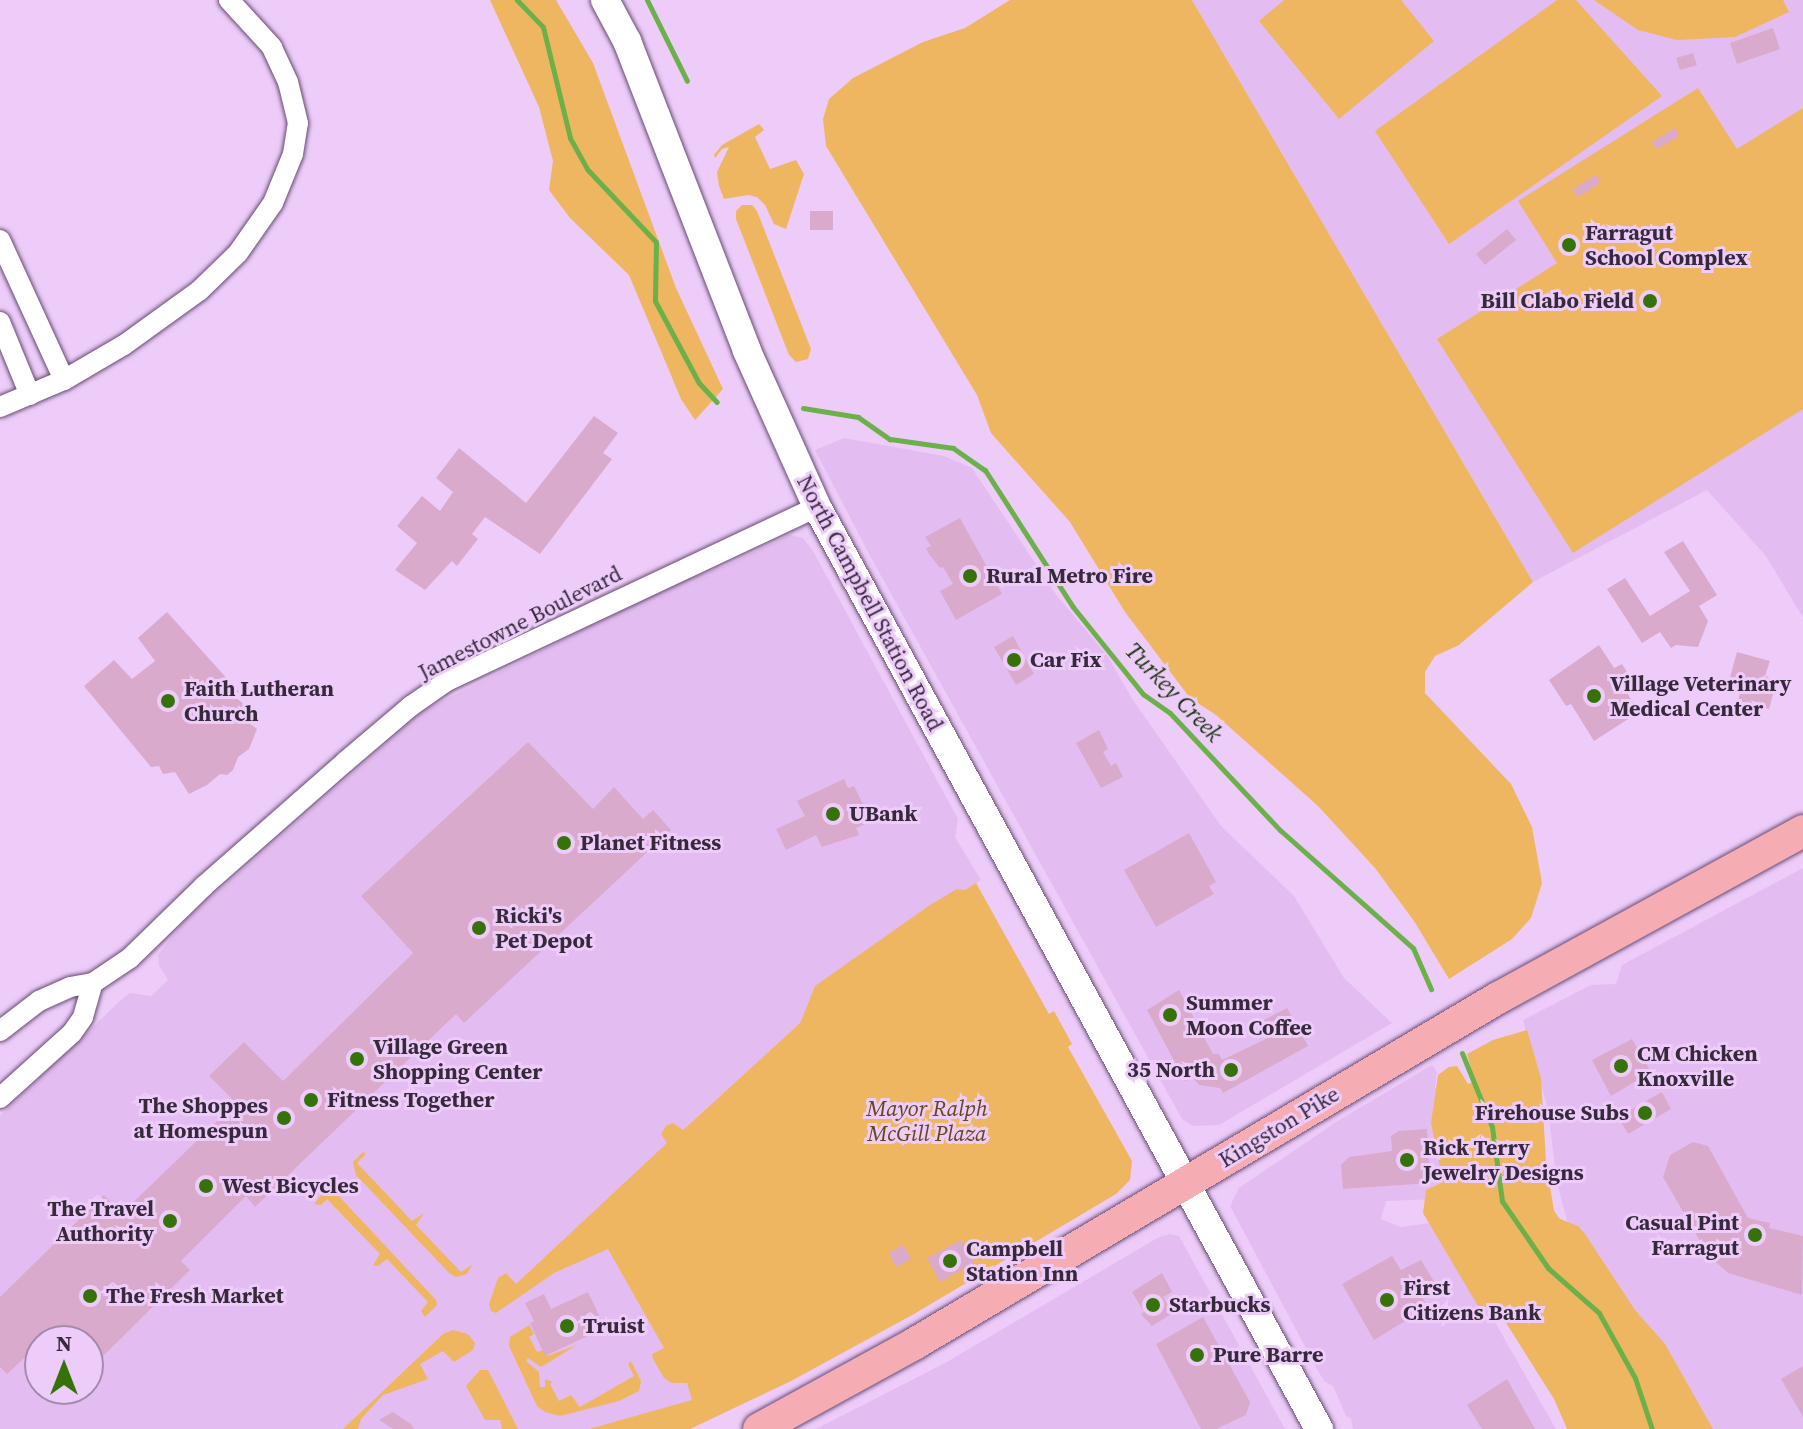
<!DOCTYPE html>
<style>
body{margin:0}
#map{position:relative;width:1803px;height:1429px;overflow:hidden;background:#edccfa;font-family:"Source Serif 4",serif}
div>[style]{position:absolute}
.built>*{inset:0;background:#e3bdf1}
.green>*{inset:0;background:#eeb660}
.stream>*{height:5px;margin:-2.5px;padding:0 2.5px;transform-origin:2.5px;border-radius:2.5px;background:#6bb049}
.building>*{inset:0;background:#daaacc}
.roads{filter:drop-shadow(0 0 2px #674b72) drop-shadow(0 0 2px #674b72)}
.street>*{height:20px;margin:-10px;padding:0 10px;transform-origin:10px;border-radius:10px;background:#fff}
.secondary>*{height:28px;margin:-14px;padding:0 14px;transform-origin:14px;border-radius:14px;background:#fff}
.primary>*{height:32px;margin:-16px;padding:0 16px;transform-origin:16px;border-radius:16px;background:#f5acb2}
.dots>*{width:22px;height:22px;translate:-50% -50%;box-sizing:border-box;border:4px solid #edccfa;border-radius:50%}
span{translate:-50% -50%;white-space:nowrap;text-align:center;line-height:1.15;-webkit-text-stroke:6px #edccfa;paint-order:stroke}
.poi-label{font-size:22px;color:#36293b;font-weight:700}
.left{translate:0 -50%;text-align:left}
.right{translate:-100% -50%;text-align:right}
.street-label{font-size:22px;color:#36293b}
.park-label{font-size:22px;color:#634717;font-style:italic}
.water-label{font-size:24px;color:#183309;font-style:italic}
.north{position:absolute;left:24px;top:1325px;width:80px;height:80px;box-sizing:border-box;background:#edccfa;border:2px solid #a48bae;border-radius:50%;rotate:0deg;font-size:22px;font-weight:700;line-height:32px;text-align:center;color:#36293b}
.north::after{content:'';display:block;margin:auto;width:28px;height:36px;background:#357309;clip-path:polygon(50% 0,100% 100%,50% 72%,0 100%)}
</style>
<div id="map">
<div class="built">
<i style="clip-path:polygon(1192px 0,1803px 0,1803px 618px,1766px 556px,1707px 490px,1533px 582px)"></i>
<i style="clip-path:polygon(844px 438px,944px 456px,972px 468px,1057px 596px,1107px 655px,1131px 697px,1221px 826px,1294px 896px,1344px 978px,1392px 1023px,1219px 1125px,1193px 1126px,1182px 1119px,869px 554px,815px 450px)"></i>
<i style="clip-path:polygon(evenodd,789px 535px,803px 538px,813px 551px,958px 819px,955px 837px,981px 880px,914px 923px,809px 1000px,800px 1023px,683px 1130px,791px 1381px,690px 1429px,0 1429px,0 1116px,122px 999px,130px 993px,151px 996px,168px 980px,159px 965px,158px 955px,185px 920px,423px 711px,671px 585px,725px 566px,789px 535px,40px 1341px,88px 1341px,88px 1389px,40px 1389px,40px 1341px)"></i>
<i style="clip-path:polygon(1803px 868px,1803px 1429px,1708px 1429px,1568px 1224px,1557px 1183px,1548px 1109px,1523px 1020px,1591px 985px,1616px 984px,1622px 965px)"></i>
<i style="clip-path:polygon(1432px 1065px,1437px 1072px,1435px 1087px,1448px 1112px,1448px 1166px,1438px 1199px,1386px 1201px,1381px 1219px,1401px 1227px,1444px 1221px,1467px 1273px,1556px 1429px,1353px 1429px,1351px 1418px,1346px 1416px,1333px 1386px,1324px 1381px,1317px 1369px,1230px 1206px,1239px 1188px,1336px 1122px)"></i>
<i style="clip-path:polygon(1170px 1234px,1179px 1236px,1285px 1429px,816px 1429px,945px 1363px,1159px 1237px)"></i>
</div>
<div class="green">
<i style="clip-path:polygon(490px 0,556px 0,593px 63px,676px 288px,723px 389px,695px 420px,681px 399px,629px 275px,570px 218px,549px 190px,553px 161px,539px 107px)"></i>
<i style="clip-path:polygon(1010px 0,1192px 0,1533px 582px,1459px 645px,1435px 656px,1425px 672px,1425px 693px,1511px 784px,1532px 827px,1542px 883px,1531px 918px,1512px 939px,1449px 979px,1414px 921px,1375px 868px,1318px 806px,1216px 715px,1190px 698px,1125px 612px,1070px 522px,991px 433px,977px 395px,826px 146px,823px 119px,829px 99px,853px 78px,923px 42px,965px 28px)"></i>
<i style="clip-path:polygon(1284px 0,1401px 0,1434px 41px,1339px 119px,1259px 21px)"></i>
<i style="clip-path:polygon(1557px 0,1576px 0,1662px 96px,1449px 244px,1375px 131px)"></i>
<i style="clip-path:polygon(1594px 0,1783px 0,1789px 12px,1735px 37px,1677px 40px,1638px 30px)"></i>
<i style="clip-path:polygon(1698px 88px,1737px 149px,1803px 108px,1803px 409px,1573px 553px,1437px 339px,1557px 263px,1518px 201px)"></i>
<i style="clip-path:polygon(759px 124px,764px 130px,755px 137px,770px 169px,796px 160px,804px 174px,786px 229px,774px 224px,765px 205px,757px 197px,748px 195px,724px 199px,719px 186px,717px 172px,729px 147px,722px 149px,715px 158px,714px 155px,722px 145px)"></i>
<i style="clip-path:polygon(742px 205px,752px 205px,757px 211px,811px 349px,808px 359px,796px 362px,789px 355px,736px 219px,736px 211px)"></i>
<i style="clip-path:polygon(976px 883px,1049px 1014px,1054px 1011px,1072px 1044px,1068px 1047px,1132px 1161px,1130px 1180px,1116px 1194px,914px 1314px,791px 1381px,690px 1429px,589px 1429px,692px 1400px,687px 1383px,672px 1383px,664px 1378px,653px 1359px,652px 1354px,664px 1348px,608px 1249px,554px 1273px,496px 1313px,491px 1311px,489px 1304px,498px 1278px,506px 1273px,516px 1284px,667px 1143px,661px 1134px,666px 1126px,673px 1123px,683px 1130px,800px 1023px,815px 986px,930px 905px,957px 889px,965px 890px)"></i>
<i style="clip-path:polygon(1527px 1030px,1541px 1078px,1546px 1161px,1554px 1211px,1560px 1219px,1578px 1226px,1585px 1234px,1635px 1310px,1665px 1344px,1713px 1429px,1567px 1429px,1554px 1399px,1501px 1315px,1478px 1306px,1423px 1213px,1426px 1190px,1443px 1182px,1431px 1123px,1438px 1075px,1449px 1067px,1457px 1066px,1468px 1084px,1475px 1082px,1467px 1054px,1493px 1040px)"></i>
<i style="clip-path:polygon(364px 1151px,365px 1155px,357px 1163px,412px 1221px,424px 1213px,416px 1225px,461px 1272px,472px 1265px,467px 1274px,456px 1277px,449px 1273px,356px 1175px,353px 1162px)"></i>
<i style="clip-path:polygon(326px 1189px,334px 1191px,436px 1300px,437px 1305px,425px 1317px,421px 1311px,428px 1302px,387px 1259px,378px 1266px,373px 1265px,380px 1254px,327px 1199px,321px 1205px,314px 1204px)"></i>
<i style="clip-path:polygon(529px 1325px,534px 1334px,529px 1337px,537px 1352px,543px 1350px,547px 1356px,577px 1345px,541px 1367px,528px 1358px,526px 1361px,539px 1372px,540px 1387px,545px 1387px,545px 1379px,553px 1382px,550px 1384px,559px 1401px,571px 1395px,580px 1407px,634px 1376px,628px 1364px,631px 1361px,641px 1381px,639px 1391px,619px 1401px,560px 1416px,545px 1412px,537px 1406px,509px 1346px,510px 1337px)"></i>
<i style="clip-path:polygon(453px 1330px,468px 1334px,475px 1343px,473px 1350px,454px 1362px,443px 1351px,420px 1364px,428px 1379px,383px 1395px,361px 1419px,358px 1429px,343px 1429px,443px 1334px)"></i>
<i style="clip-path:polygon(480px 1370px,488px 1370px,518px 1429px,502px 1429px,500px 1420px,485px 1420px,466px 1386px)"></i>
</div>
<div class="stream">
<i style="left:517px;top:0;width:37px;rotate:46deg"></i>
<i style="left:543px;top:27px;width:114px;rotate:76.3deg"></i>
<i style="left:570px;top:138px;width:35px;rotate:61deg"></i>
<i style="left:587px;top:169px;width:100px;rotate:46.6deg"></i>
<i style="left:656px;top:242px;width:59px;rotate:91deg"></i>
<i style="left:655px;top:301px;width:93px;rotate:61.8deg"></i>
<i style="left:699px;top:383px;width:26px;rotate:47deg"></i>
<i style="left:647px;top:0;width:90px;rotate:63.7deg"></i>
<i style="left:803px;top:408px;width:56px;rotate:9.3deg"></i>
<i style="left:858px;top:417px;width:39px;rotate:35deg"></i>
<i style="left:890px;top:439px;width:64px;rotate:8.1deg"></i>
<i style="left:953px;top:448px;width:39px;rotate:35deg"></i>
<i style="left:985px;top:470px;width:163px;rotate:57.3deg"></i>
<i style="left:1073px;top:607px;width:112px;rotate:51.2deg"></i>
<i style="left:1143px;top:694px;width:33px;rotate:35deg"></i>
<i style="left:1170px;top:713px;width:161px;rotate:46.8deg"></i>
<i style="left:1280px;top:830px;width:178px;rotate:41.6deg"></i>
<i style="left:1413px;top:948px;width:45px;rotate:66.3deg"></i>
<i style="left:1462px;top:1053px;width:80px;rotate:67.9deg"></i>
<i style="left:1492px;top:1127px;width:75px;rotate:82.3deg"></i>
<i style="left:1502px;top:1201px;width:81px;rotate:55.5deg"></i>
<i style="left:1548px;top:1268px;width:68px;rotate:41.4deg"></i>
<i style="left:1599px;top:1313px;width:74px;rotate:61deg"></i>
<i style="left:1635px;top:1378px;width:54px;rotate:71.6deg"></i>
</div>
<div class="building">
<i style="clip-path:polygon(1773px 28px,1780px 49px,1737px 64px,1730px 43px)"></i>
<i style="clip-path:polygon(1693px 53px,1697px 65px,1680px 70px,1676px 58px)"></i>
<i style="clip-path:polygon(1675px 128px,1679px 136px,1657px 149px,1652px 142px)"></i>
<i style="clip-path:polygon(1596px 175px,1600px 183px,1578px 197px,1573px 189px)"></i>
<i style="clip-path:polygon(810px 211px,833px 211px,833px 230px,810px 230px)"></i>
<i style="clip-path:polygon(1507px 229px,1516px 240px,1485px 265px,1476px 254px)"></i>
<i style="clip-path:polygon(594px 416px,618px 433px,603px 453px,612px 459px,540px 554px,485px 517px,472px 534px,478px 539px,457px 566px,452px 561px,425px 590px,395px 570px,417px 543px,397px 526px,422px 496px,440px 511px,453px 492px,436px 478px,459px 448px,526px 503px)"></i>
<i style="clip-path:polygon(960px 518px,1002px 594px,956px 620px,940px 591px,953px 584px,943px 567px,940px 568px,929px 554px,926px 548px,931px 546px,925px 537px)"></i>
<i style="clip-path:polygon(1683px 541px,1717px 595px,1699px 606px,1708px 621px,1698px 647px,1676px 645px,1671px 648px,1660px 632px,1642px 643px,1607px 589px,1625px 578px,1650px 616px,1690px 591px,1664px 552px)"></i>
<i style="clip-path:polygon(167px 612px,240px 693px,236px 698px,244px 704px,241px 717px,257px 729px,249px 749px,238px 757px,233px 770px,227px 775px,220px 774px,207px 785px,189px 794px,175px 772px,163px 774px,159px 766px,151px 767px,84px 686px,114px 660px,132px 679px,155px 661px,138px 638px)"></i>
<i style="clip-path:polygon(1013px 636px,1034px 674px,1016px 685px,994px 647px)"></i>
<i style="clip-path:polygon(1599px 645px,1614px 668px,1622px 664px,1633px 682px,1624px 688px,1639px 712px,1594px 741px,1571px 704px,1566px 706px,1549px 680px)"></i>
<i style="clip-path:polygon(1737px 652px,1770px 661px,1765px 676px,1777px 679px,1769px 709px,1738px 701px,1740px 692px,1727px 688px)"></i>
<i style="clip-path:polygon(1099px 730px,1108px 749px,1103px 752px,1111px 766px,1116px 763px,1123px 777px,1101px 788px,1076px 743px)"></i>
<i style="clip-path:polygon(528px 742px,593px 809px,614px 787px,643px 819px,653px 810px,671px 830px,464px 1023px,456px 1014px,255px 1207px,246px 1196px,181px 1261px,190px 1270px,88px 1371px,88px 1341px,40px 1341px,40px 1353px,35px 1348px,7px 1374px,0 1367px,0 1297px,104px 1195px,122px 1213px,236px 1103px,209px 1076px,244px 1042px,283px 1081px,413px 953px,361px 896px)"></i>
<i style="clip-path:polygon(844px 779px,848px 788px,854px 786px,866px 810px,862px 812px,868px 823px,856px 828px,859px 835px,822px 847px,816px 835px,786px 850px,776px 829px,805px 816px,797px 801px)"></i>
<i style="clip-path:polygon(1189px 833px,1216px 882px,1209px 886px,1214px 894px,1156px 927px,1124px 870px)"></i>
<i style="clip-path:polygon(1179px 990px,1213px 1054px,1219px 1054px,1222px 1060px,1270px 1037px,1262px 1021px,1287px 1008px,1308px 1046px,1223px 1093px,1220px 1088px,1199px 1085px,1193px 1078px,1185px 1081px,1147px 1010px)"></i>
<i style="clip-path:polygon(1632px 1039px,1651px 1072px,1611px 1096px,1592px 1060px)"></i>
<i style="clip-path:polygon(1662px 1092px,1671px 1109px,1628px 1134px,1618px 1117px)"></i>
<i style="clip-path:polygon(1427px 1129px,1430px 1183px,1343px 1189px,1341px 1165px,1349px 1157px,1392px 1151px,1391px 1136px,1399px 1131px)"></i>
<i style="clip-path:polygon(1693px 1142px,1708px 1146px,1748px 1218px,1770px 1223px,1769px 1228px,1803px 1236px,1802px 1295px,1728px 1273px,1708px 1255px,1663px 1177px,1670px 1155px)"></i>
<i style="clip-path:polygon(961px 1240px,974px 1263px,940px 1282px,927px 1258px)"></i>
<i style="clip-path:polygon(903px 1245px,911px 1259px,896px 1267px,889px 1253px)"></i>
<i style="clip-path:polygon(1392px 1256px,1401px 1270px,1421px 1260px,1435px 1283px,1419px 1292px,1428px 1307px,1374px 1340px,1342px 1284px)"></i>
<i style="clip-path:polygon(1162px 1273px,1172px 1292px,1163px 1297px,1173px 1313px,1152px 1326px,1141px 1314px,1144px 1312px,1132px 1292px)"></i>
<i style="clip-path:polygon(588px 1292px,605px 1328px,545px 1356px,530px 1323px,534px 1321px,525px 1303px,544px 1294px,551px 1309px)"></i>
<i style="clip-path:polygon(1203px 1317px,1250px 1402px,1246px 1415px,1216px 1429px,1201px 1429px,1156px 1344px)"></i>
<i style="clip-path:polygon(1803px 1366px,1803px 1417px,1781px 1379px)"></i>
<i style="clip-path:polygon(1507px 1379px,1535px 1429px,1482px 1429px,1467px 1405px)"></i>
<i style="clip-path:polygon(393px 1412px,411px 1424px,414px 1429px,393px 1429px,379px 1420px)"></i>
</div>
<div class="roads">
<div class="street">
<i style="left:0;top:240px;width:154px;rotate:65.4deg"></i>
<i style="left:0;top:322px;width:79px;rotate:67.7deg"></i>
<i style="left:0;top:407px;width:69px;rotate:-22.9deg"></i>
<i style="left:64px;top:380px;width:69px;rotate:-30.3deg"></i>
<i style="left:124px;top:345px;width:92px;rotate:-35.8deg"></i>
<i style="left:199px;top:291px;width:54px;rotate:-44.3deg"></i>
<i style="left:238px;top:253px;width:61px;rotate:-55deg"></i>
<i style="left:273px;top:203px;width:53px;rotate:-67.8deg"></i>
<i style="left:293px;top:154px;width:31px;rotate:-81deg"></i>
<i style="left:298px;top:123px;width:42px;rotate:-103.7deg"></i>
<i style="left:288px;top:82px;width:38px;rotate:-115deg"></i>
<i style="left:272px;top:47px;width:64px;rotate:-132.5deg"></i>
<i style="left:0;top:1031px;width:49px;rotate:-37.6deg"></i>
<i style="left:39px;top:1001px;width:34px;rotate:-24deg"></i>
<i style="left:70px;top:987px;width:23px;rotate:-10deg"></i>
<i style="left:93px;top:983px;width:45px;rotate:-34deg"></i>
<i style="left:130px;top:958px;width:103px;rotate:-44.2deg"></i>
<i style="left:204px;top:886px;width:188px;rotate:-41.3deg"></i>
<i style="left:345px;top:762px;width:87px;rotate:-40.3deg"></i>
<i style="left:411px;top:706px;width:44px;rotate:-34.8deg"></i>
<i style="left:447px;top:681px;width:409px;rotate:-25.2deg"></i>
<i style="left:0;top:1098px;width:97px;rotate:-42.1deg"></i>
<i style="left:72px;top:1033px;width:19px;rotate:-55deg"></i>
<i style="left:83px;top:1017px;width:35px;rotate:-74deg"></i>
</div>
<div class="secondary">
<i style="left:605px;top:0;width:47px;rotate:61.8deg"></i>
<i style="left:627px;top:41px;width:332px;rotate:68.8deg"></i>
<i style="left:747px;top:351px;width:171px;rotate:65.8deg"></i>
<i style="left:817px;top:507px;width:1050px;rotate:61.43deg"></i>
</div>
<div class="primary">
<i style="left:759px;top:1429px;width:177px;rotate:-28.7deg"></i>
<i style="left:914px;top:1344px;width:679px;rotate:-30.65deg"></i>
<i style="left:1498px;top:998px;width:348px;rotate:-28.7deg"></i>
</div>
</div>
<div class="dots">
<i style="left:1569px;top:245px;background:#357309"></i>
<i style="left:1650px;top:301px;background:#357309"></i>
<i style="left:970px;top:576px;background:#357309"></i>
<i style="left:1014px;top:660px;background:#357309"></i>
<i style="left:1594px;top:696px;background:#357309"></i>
<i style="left:168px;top:701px;background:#357309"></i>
<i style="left:833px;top:814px;background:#357309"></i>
<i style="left:564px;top:843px;background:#357309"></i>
<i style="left:479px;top:928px;background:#357309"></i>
<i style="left:1170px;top:1015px;background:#357309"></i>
<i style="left:357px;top:1059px;background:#357309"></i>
<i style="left:1621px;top:1066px;background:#357309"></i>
<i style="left:1231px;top:1070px;background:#357309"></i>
<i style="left:311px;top:1100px;background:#357309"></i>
<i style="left:1645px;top:1113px;background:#357309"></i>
<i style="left:284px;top:1118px;background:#357309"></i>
<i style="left:1407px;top:1160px;background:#357309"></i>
<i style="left:206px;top:1186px;background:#357309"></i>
<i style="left:170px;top:1221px;background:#357309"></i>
<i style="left:1755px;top:1235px;background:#357309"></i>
<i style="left:950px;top:1261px;background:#357309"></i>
<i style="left:90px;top:1296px;background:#357309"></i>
<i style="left:1387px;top:1300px;background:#357309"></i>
<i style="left:1153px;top:1305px;background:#357309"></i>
<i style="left:567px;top:1326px;background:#357309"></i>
<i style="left:1197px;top:1355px;background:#357309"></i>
</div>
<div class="poi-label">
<span class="left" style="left:1585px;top:245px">Farragut<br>School Complex</span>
<span class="right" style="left:1634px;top:301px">Bill Clabo Field</span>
<span class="left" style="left:986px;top:576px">Rural Metro Fire</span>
<span class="left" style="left:1030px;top:660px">Car Fix</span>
<span class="left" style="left:1610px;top:696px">Village Veterinary<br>Medical Center</span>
<span class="left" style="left:184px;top:701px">Faith Lutheran<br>Church</span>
<span class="left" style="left:849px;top:814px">UBank</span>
<span class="left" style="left:580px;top:843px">Planet Fitness</span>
<span class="left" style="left:495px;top:928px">Ricki's<br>Pet Depot</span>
<span class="left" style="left:1186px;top:1015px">Summer<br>Moon Coffee</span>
<span class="left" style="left:373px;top:1059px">Village Green<br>Shopping Center</span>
<span class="left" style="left:1637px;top:1066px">CM Chicken<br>Knoxville</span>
<span class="right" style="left:1215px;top:1070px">35 North</span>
<span class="left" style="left:327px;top:1100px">Fitness Together</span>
<span class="right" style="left:268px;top:1118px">The Shoppes<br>at Homespun</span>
<span class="right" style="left:1629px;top:1113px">Firehouse Subs</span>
<span class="left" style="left:1423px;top:1160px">Rick Terry<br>Jewelry Designs</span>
<span class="left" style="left:222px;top:1186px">West Bicycles</span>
<span class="right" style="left:154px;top:1221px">The Travel<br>Authority</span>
<span class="right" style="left:1739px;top:1235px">Casual Pint<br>Farragut</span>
<span class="left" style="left:966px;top:1261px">Campbell<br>Station Inn</span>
<span class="left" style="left:1403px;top:1300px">First<br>Citizens Bank</span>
<span class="left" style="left:106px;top:1296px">The Fresh Market</span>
<span class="left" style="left:1169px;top:1305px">Starbucks</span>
<span class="left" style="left:583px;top:1326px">Truist</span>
<span class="left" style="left:1213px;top:1355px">Pure Barre</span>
</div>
<div class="street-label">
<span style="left:870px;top:603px;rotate:62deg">North Campbell Station Road</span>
<span style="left:520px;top:623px;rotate:-27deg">Jamestowne Boulevard</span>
<span style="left:1279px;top:1127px;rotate:-31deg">Kingston Pike</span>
</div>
<div class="park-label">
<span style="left:927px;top:1121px">Mayor Ralph<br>McGill Plaza</span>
</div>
<div class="water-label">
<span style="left:1174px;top:692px;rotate:46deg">Turkey Creek</span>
</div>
<div class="north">N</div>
</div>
